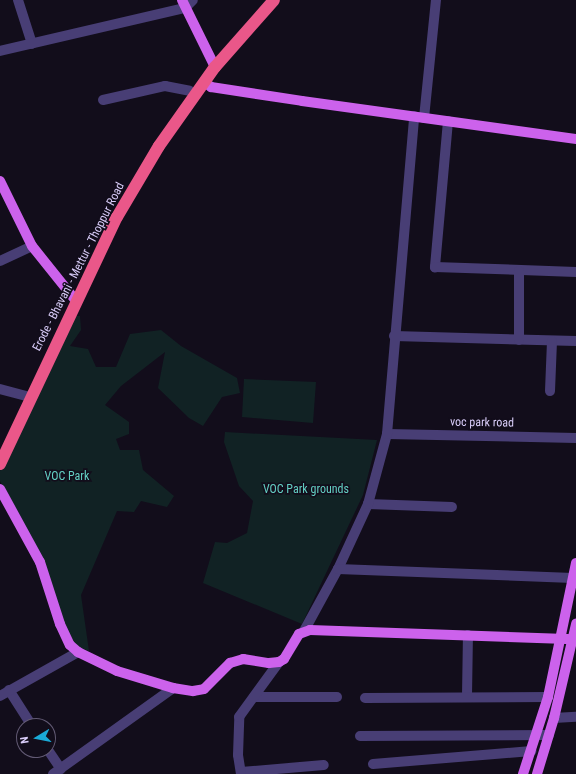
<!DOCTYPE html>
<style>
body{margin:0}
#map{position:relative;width:576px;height:774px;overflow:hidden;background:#120d1b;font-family:"Roboto Condensed",sans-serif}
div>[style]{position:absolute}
.green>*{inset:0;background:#112224}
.minor>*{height:10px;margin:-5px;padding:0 5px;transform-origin:5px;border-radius:5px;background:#483e75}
.major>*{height:10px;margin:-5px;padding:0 5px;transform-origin:5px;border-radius:5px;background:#cc62ec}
.highway>*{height:12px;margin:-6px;padding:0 6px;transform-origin:6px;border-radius:6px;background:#ea5789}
span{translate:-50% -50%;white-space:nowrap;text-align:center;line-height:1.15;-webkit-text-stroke:3.5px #120d1b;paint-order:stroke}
.street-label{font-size:12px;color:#d9cdf9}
.park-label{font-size:12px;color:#63cfc3}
.north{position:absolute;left:16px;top:718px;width:40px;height:40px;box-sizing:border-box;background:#120d1b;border:1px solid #625a74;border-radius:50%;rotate:260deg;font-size:11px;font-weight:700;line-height:16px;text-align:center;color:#d9cdf9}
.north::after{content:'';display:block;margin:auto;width:14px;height:18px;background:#1aaad8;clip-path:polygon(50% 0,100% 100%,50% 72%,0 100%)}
</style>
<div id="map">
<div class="green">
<i style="clip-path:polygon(73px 316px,80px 316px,81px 330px,70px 346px,88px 349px,96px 367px,116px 367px,130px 334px,161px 330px,181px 346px,237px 378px,240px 393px,222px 397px,203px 426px,189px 418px,158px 388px,165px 352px,121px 386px,105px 405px,129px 422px,129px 434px,116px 439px,120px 450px,139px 450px,143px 470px,174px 496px,167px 507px,141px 501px,134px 512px,117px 511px,81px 595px,89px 651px,75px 646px,63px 620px,44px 560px,0 481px,0 471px)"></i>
<i style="clip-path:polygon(244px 379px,316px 382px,313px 423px,242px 417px)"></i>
<i style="clip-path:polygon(225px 432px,377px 440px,363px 495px,302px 624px,203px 583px,215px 542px,227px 543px,247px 533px,253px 501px,239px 486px,224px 442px)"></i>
</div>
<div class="minor">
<i style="left:18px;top:0;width:46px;rotate:72.3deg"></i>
<i style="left:0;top:51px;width:190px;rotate:-13.1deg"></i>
<i style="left:185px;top:8px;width:11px;rotate:-45deg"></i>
<i style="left:103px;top:100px;width:64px;rotate:-12.7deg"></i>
<i style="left:165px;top:86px;width:25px;rotate:11deg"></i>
<i style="left:424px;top:118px;width:119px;rotate:-84.2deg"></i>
<i style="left:448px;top:121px;width:147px;rotate:95.1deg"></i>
<i style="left:435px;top:267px;width:141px;rotate:2deg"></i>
<i style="left:0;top:261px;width:35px;rotate:-25deg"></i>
<i style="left:394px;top:336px;width:182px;rotate:1.6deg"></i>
<i style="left:519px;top:340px;width:69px;rotate:-90deg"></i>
<i style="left:0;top:389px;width:31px;rotate:15deg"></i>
<i style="left:550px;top:391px;width:50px;rotate:-87.7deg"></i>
<i style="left:387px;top:434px;width:189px;rotate:1.2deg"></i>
<i style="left:368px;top:504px;width:84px;rotate:2deg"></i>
<i style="left:338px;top:569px;width:72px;rotate:-65.2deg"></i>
<i style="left:368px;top:504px;width:73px;rotate:-74.8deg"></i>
<i style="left:387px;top:434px;width:319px;rotate:-85.1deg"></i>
<i style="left:304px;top:631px;width:71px;rotate:-61.3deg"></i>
<i style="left:338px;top:569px;width:235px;rotate:2.2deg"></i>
<i style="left:9px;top:690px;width:43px;rotate:57.4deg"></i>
<i style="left:0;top:696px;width:90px;rotate:-29.4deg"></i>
<i style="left:467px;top:696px;width:61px;rotate:-89.1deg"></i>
<i style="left:254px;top:697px;width:83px"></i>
<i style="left:365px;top:698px;width:183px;rotate:-0.3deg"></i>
<i style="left:554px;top:718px;width:22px;rotate:-3deg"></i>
<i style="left:360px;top:736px;width:189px;rotate:-0.3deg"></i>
<i style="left:48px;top:750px;width:23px;rotate:56deg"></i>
<i style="left:373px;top:764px;width:159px;rotate:-4.7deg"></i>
<i style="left:241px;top:772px;width:83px;rotate:-4.8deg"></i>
<i style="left:53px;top:774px;width:148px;rotate:-35.6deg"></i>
<i style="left:241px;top:774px;width:19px;rotate:-99deg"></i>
<i style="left:238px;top:755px;width:38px;rotate:-88deg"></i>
<i style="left:239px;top:717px;width:68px;rotate:-54deg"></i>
</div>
<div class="major">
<i style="left:182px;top:0;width:75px;rotate:63.8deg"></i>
<i style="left:205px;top:82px;width:8px;rotate:40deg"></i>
<i style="left:211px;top:87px;width:92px;rotate:8.7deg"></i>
<i style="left:302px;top:101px;width:277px;rotate:7.9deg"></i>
<i style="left:0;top:181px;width:72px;rotate:63.8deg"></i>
<i style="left:32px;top:246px;width:70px;rotate:51.3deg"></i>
<i style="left:0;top:489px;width:83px;rotate:61.3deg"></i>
<i style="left:40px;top:562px;width:65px;rotate:72.1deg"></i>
<i style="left:60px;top:624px;width:23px;rotate:65deg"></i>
<i style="left:70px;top:645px;width:11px;rotate:41deg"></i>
<i style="left:78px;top:652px;width:43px;rotate:26deg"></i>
<i style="left:117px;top:671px;width:59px;rotate:16.9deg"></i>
<i style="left:173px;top:688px;width:20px;rotate:9deg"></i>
<i style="left:193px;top:691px;width:11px;rotate:-10deg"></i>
<i style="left:204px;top:689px;width:37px;rotate:-45deg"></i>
<i style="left:230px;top:663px;width:14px;rotate:-17deg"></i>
<i style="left:243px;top:659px;width:26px;rotate:9deg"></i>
<i style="left:269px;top:663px;width:10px;rotate:-6deg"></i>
<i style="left:279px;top:662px;width:6px;rotate:-31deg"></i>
<i style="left:284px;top:659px;width:29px;rotate:-59deg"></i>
<i style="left:299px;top:634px;width:12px;rotate:-20deg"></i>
<i style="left:310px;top:630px;width:264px;rotate:2deg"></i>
<i style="left:523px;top:774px;width:81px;rotate:-72deg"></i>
<i style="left:548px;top:697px;width:137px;rotate:-78.2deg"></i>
<i style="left:537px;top:774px;width:59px;rotate:-73.1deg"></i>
<i style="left:554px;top:718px;width:97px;rotate:-76.8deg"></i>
</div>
<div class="highway">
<i style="left:0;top:464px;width:273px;rotate:-64.7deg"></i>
<i style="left:117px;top:217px;width:82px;rotate:-59.4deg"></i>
<i style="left:159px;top:146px;width:97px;rotate:-54.7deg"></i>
<i style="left:215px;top:67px;width:89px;rotate:-48.6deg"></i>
</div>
<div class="street-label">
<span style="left:79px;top:267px;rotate:-63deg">Erode - Bhavani - Mettur - Thoppur Road</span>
<span style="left:482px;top:423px;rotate:1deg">voc park road</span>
</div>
<div class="park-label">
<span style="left:67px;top:477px">VOC Park</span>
<span style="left:306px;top:490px">VOC Park grounds</span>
</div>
<div class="north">N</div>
</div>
